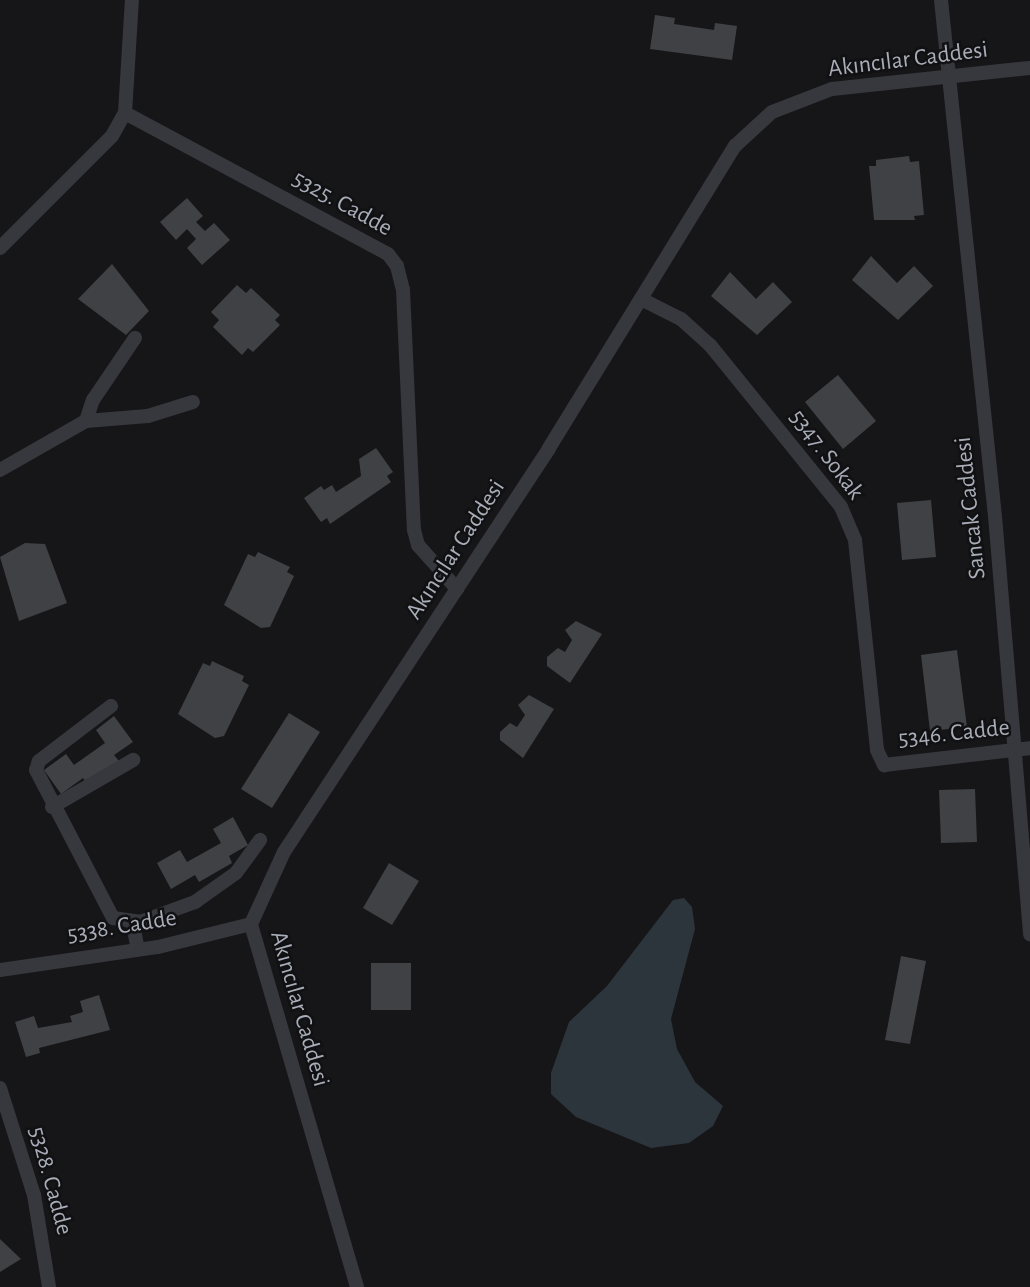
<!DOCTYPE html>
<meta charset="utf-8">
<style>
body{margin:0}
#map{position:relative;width:1030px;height:1287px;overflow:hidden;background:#161618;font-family:"Alegreya Sans",sans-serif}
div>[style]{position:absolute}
.water>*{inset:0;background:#2c353c}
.building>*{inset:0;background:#404145}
.minor>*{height:14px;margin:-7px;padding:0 7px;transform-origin:7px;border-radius:7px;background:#37383d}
span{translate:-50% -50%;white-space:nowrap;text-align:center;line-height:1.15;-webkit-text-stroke:5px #111113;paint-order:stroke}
.street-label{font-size:24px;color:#a8adb8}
</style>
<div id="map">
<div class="water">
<i style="clip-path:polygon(684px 898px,692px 907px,695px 929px,671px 1019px,677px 1049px,695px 1082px,723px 1106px,713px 1126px,689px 1143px,651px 1148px,576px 1117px,551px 1094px,551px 1073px,569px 1022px,607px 986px,673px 900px)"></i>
</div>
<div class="building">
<i style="clip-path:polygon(655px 15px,675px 18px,674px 24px,714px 30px,715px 23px,737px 26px,732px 60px,650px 49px)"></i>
<i style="clip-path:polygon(909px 156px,910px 162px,919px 161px,924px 215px,914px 216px,915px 220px,874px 220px,869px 166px,876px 166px,876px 160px)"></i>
<i style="clip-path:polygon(187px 198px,203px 216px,196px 222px,205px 231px,214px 223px,230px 240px,202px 265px,187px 248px,196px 239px,187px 229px,176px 240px,160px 222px)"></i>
<i style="clip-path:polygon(871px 256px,897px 283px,914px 266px,933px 286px,898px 320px,852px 280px)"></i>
<i style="clip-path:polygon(112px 264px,149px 311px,126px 335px,78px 299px)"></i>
<i style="clip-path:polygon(730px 272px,756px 299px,773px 282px,792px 302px,757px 335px,711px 296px)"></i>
<i style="clip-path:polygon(237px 285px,246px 293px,251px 288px,280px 315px,275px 320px,280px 325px,253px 352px,248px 348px,242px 355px,213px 327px,219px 320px,211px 312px)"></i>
<i style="clip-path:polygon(838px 375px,876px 421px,843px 449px,805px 402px)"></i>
<i style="clip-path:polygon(376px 448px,393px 472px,387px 476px,391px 482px,330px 524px,327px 518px,321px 522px,304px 498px,321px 486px,324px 490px,332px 485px,336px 492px,361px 476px,359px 459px)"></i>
<i style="clip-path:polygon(931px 500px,936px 557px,902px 560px,897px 503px)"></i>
<i style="clip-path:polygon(25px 543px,45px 544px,67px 603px,19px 621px,0 557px)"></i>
<i style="clip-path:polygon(258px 552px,290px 567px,287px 572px,294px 576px,270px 627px,261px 628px,224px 605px,248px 554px,255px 557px)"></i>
<i style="clip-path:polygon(576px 621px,602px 634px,570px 683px,547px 666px,547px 657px,558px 648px,565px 652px,572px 640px,565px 630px)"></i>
<i style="clip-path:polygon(957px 650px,967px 727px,930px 731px,921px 655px)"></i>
<i style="clip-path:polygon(212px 661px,244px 676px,242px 681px,249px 685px,224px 736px,215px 738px,178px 714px,203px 663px,210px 666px)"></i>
<i style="clip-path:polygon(529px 695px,554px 709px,523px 758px,500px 740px,500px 732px,510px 723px,517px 727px,525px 715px,518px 705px)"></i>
<i style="clip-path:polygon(289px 713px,320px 732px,272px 808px,241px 789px)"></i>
<i style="clip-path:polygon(114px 716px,133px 742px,114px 755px,119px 761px,87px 784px,83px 778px,61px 794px,44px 770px,66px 754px,74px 765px,105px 743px,96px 730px)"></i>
<i style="clip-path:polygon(975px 789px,977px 842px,941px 843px,939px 790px)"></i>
<i style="clip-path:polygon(233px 817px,248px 845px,229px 856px,232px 863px,199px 882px,195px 875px,171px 889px,157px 863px,180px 850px,187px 862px,221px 843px,213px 829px)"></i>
<i style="clip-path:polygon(389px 863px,419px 881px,392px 925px,363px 908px)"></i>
<i style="clip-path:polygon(901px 956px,926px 961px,910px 1044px,885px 1040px)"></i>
<i style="clip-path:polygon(371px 963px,411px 963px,411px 1010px,371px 1010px)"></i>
<i style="clip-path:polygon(99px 995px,110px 1030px,39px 1048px,40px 1053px,26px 1057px,15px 1022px,34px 1016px,38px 1028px,72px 1022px,70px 1016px,83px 1012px,80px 1001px)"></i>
<i style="clip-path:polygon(0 1239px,21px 1259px,0 1272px)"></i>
</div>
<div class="minor">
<i style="left:941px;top:0;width:519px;rotate:84.03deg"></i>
<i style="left:995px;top:516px;width:420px;rotate:85.2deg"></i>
<i style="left:125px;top:113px;width:298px;rotate:28.2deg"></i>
<i style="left:388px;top:254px;width:15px;rotate:53deg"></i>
<i style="left:397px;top:266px;width:25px;rotate:76deg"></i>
<i style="left:403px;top:290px;width:240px;rotate:87.4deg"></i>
<i style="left:414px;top:530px;width:16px;rotate:75deg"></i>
<i style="left:418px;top:545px;width:59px;rotate:48.4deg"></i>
<i style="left:0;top:248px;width:158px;rotate:-45deg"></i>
<i style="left:112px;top:136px;width:26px;rotate:-61deg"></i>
<i style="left:125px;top:113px;width:113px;rotate:-86.5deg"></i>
<i style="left:641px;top:299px;width:45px;rotate:26.6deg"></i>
<i style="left:681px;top:319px;width:39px;rotate:42deg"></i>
<i style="left:710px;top:345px;width:208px;rotate:51deg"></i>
<i style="left:841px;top:507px;width:36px;rotate:67deg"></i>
<i style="left:855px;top:540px;width:211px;rotate:84deg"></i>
<i style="left:877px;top:750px;width:17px;rotate:65deg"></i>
<i style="left:884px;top:765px;width:147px;rotate:-6.6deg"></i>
<i style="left:86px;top:421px;width:22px;rotate:-72deg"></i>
<i style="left:93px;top:400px;width:75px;rotate:-55.9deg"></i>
<i style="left:0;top:470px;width:99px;rotate:-29.7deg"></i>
<i style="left:86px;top:421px;width:62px;rotate:-4.6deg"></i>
<i style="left:148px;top:416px;width:47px;rotate:-17.3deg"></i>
<i style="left:111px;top:706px;width:91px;rotate:142.6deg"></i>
<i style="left:39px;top:761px;width:9px;rotate:108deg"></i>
<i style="left:36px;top:770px;width:167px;rotate:62.5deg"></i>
<i style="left:113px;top:918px;width:27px;rotate:8deg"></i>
<i style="left:140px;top:922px;width:59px;rotate:-20deg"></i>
<i style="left:195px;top:902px;width:50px;rotate:-35.3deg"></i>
<i style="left:236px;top:873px;width:41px;rotate:-54deg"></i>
<i style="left:52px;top:807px;width:94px;rotate:-30.1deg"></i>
<i style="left:132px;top:921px;width:29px;rotate:78deg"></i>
<i style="left:0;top:970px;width:160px;rotate:-8.3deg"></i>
<i style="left:158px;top:947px;width:96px;rotate:-13.9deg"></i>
<i style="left:0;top:1088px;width:112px;rotate:72.4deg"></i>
<i style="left:34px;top:1195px;width:93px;rotate:80.7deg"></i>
<i style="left:357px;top:1287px;width:378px;rotate:-106.3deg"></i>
<i style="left:251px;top:924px;width:79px;rotate:-65.4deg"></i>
<i style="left:284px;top:852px;width:483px;rotate:-56.7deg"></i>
<i style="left:549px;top:448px;width:355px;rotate:-58.4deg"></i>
<i style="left:735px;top:146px;width:50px;rotate:-42.6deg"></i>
<i style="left:772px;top:112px;width:64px;rotate:-21deg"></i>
<i style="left:832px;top:89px;width:199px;rotate:-6.1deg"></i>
</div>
<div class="street-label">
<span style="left:908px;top:60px;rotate:-7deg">Akıncılar Caddesi</span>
<span style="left:342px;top:204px;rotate:29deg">5325. Cadde</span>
<span style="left:826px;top:455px;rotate:53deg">5347. Sokak</span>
<span style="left:971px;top:508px;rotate:-96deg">Sancak Caddesi</span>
<span style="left:456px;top:550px;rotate:-57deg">Akıncılar Caddesi</span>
<span style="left:954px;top:734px;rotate:-6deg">5346. Cadde</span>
<span style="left:122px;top:927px;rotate:-9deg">5338. Cadde</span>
<span style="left:299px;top:1009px;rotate:74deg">Akıncılar Caddesi</span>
<span style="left:50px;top:1181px;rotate:75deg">5328. Cadde</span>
</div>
</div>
